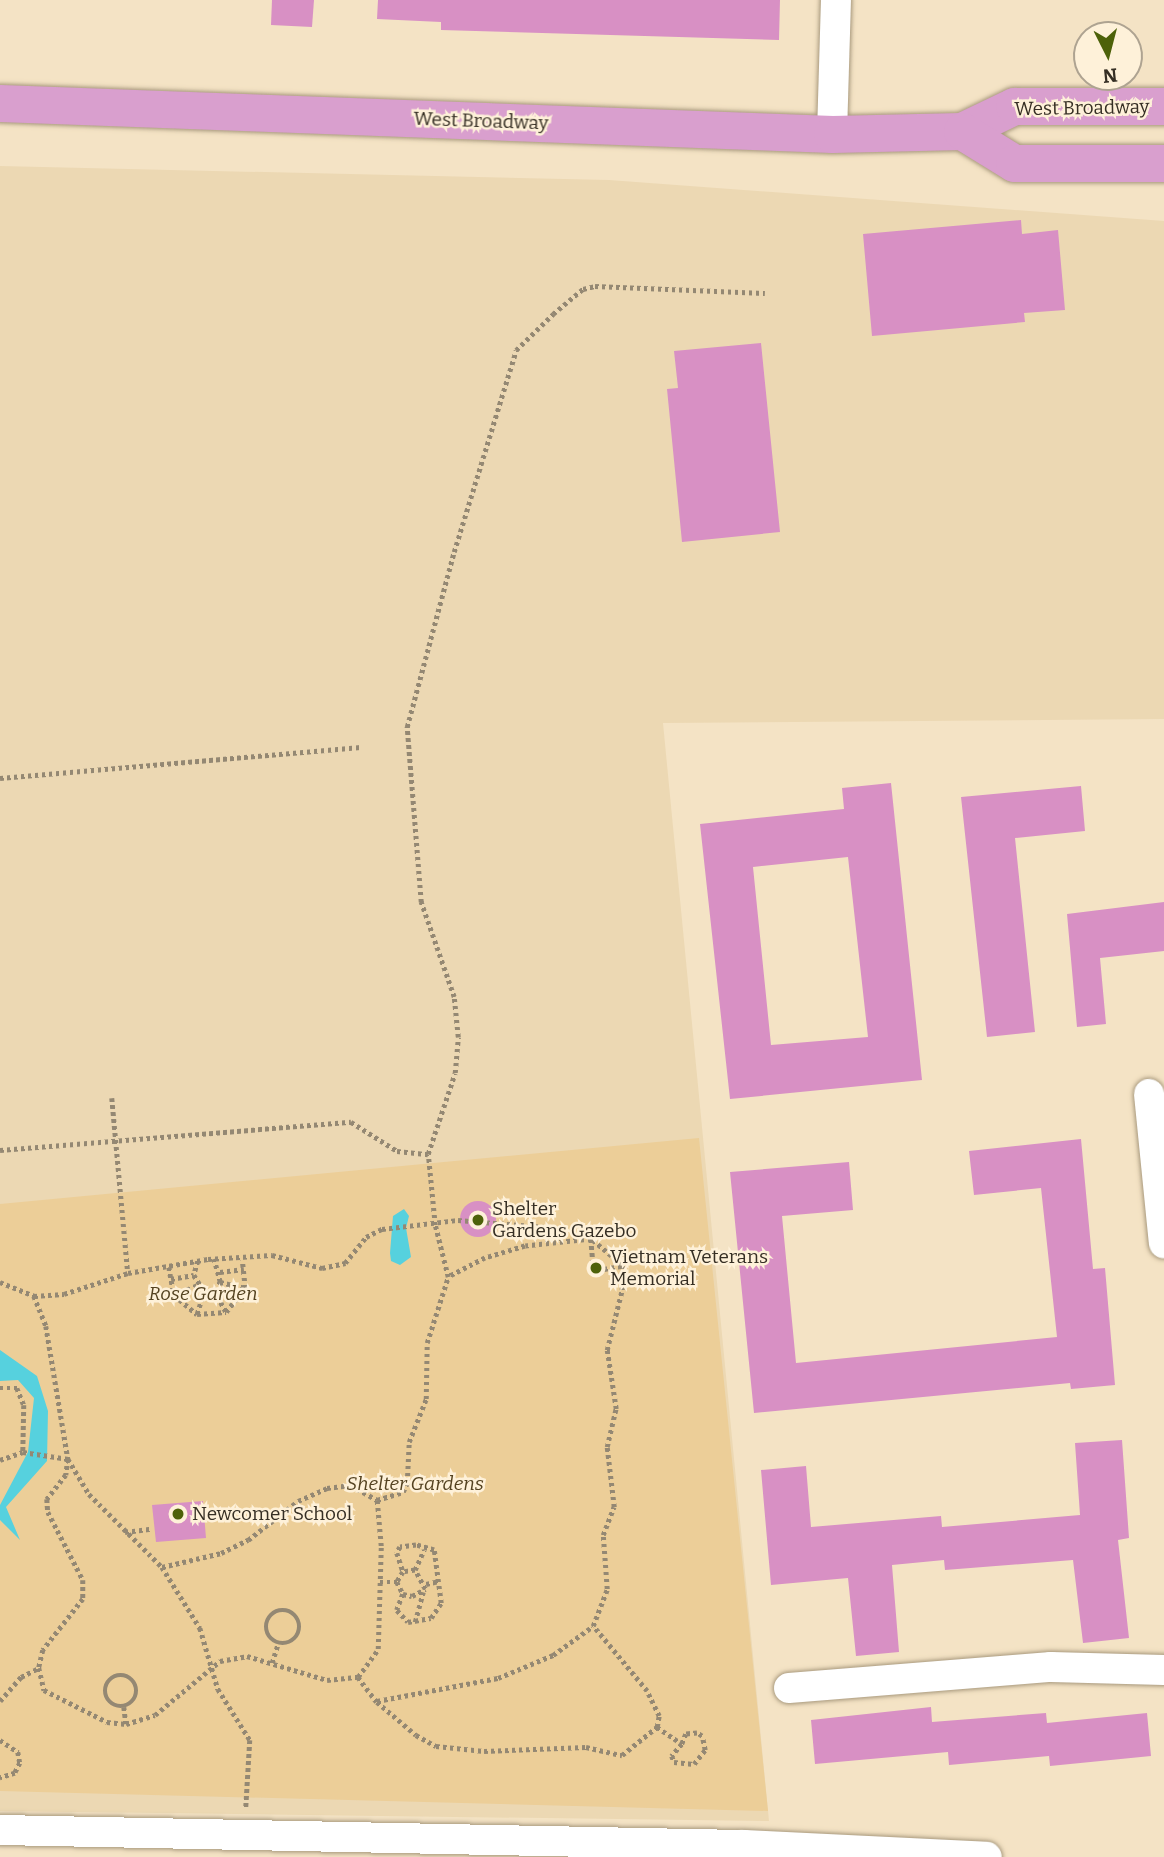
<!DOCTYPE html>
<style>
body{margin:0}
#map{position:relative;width:1164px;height:1857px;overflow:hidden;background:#f4e3c5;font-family:Bitter,serif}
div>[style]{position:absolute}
.built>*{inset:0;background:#ecd8b3}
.green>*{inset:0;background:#ecce98}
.water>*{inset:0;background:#56d1de}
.building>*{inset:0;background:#d890c4}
.round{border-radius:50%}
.path>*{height:4.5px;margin-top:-2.25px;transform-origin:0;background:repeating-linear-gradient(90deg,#948873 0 3.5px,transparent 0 7px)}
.path>.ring{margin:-2.25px;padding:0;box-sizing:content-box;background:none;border:4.5px solid #948873;border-radius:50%}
.roads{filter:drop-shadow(0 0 2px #a99a7e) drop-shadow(0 0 2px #a99a7e)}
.minor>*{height:30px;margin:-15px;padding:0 15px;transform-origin:15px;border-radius:15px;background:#fff}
.major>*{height:37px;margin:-18.5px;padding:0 18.5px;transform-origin:18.5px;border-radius:18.5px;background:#d99fce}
.dots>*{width:19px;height:19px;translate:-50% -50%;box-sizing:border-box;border:4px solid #fef1d9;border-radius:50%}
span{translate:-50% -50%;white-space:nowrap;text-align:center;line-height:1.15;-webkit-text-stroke:5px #fef1d9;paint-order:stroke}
.street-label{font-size:19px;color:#362f24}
.poi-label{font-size:19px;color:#362f24}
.left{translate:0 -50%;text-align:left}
.park-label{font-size:19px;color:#544220;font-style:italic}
.north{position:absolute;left:1073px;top:21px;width:70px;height:70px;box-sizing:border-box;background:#fef1d9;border:2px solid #aea391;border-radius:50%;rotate:174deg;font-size:19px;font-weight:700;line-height:28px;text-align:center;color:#362f24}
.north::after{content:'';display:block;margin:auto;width:24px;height:32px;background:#4d6109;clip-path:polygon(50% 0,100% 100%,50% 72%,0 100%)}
</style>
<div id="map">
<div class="built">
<i style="clip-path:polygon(0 166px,609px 180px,1164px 221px,1164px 719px,663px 723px,769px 1821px,0 1811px)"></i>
</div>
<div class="green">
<i style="clip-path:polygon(699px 1138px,768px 1811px,0 1791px,0 1204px)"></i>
</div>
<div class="water">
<i style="clip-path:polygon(404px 1209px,409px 1216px,406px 1228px,411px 1257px,400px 1265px,391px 1261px,390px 1253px,393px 1216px)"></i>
<i style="clip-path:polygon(0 1350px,37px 1376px,48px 1411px,47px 1461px,6px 1507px,20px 1540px,0 1520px,0 1505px,28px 1452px,34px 1398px,18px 1380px,0 1381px)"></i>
</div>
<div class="building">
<i style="clip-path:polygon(272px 0,314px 0,312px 27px,271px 25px)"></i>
<i style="clip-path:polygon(378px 0,780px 0,779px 40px,441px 30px,441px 22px,377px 19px)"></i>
<i style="clip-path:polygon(1021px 220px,1022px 234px,1058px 230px,1065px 310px,1024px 313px,1025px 322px,872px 336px,863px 234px)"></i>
<i style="clip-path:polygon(761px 343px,780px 532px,682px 542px,667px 389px,678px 388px,674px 351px)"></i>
<i style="clip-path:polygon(evenodd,891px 783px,922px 1080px,730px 1099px,700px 824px,844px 809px,842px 788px,891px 783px,848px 857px,868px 1037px,771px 1045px,753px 867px,848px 857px)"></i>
<i style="clip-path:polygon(1081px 786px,1085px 831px,1015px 838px,1035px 1032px,987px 1037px,961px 797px)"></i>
<i style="clip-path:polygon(1164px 902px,1164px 951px,1100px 958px,1106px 1024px,1077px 1027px,1067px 914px)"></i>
<i style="clip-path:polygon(1081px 1139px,1093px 1269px,1105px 1268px,1115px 1385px,1071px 1389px,1070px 1383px,754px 1413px,730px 1172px,849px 1162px,853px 1210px,782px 1216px,796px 1363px,1057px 1337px,1041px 1188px,974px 1195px,969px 1151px)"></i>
<i class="round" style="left:460px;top:1201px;width:36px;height:36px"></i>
<i style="clip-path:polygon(1122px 1440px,1129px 1538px,1118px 1540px,1129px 1638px,1083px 1643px,1073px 1560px,945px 1570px,944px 1560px,892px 1565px,899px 1652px,856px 1656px,848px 1578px,771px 1585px,761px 1470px,806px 1466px,811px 1527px,941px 1516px,942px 1527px,1080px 1515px,1075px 1443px)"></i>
<i style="clip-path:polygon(203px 1501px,206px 1538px,156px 1542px,152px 1505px)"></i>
<i style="clip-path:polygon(931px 1707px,932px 1722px,1046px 1713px,1047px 1723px,1147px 1713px,1151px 1756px,1050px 1766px,1049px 1756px,949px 1765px,948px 1752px,815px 1764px,811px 1720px)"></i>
</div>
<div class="path">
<i style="left:0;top:778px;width:362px;rotate:-4.9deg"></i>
<i style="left:112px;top:1098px;width:176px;rotate:84.8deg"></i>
<i style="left:0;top:1150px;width:352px;rotate:-4.6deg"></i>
<i style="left:351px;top:1122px;width:54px;rotate:32.2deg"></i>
<i style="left:397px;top:1151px;width:31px;rotate:6deg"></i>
<i style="left:591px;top:1239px;width:22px;rotate:85deg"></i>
<i style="left:593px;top:1261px;width:14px;rotate:36deg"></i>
<i style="left:604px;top:1269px;width:17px;rotate:-10deg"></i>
<i style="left:198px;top:1261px;width:15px;rotate:106deg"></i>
<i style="left:194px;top:1275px;width:19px;rotate:58deg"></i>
<i style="left:169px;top:1267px;width:28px;rotate:80deg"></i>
<i style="left:174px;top:1295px;width:30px;rotate:40deg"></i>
<i style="left:197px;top:1314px;width:29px;rotate:-4deg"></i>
<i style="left:226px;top:1312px;width:31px;rotate:-52deg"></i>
<i style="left:245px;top:1288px;width:28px;rotate:-96deg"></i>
<i style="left:220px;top:1272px;width:24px;rotate:-7deg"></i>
<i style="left:171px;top:1279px;width:23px;rotate:-10deg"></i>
<i style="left:0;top:1282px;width:37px;rotate:22deg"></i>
<i style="left:34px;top:1296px;width:30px;rotate:-4deg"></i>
<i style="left:64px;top:1294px;width:67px;rotate:-18.2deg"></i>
<i style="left:128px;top:1273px;width:81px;rotate:-9.9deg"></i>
<i style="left:208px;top:1259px;width:64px;rotate:-3.6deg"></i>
<i style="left:272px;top:1255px;width:52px;rotate:14.6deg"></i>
<i style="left:322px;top:1268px;width:24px;rotate:-12deg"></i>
<i style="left:345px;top:1263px;width:33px;rotate:-51deg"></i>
<i style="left:366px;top:1237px;width:18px;rotate:-27deg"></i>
<i style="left:382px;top:1229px;width:77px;rotate:-6.8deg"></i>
<i style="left:458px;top:1220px;width:99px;rotate:4.6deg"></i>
<i style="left:557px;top:1228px;width:14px;rotate:73deg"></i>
<i style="left:220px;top:1282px;width:26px;rotate:13deg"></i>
<i style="left:214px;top:1290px;width:25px;rotate:61deg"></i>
<i style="left:204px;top:1291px;width:10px;rotate:-6deg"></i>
<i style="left:214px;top:1290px;width:10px;rotate:-53deg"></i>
<i style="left:220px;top:1282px;width:24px;rotate:-105deg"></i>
<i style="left:174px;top:1295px;width:25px;rotate:-23deg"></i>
<i style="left:34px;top:1296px;width:32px;rotate:68deg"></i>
<i style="left:46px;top:1326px;width:135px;rotate:80.6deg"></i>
<i style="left:68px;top:1459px;width:41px;rotate:59deg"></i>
<i style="left:89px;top:1494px;width:103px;rotate:45deg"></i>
<i style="left:162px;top:1567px;width:61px;rotate:-13.3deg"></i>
<i style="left:221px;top:1553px;width:30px;rotate:-26deg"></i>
<i style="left:248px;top:1540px;width:63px;rotate:-38deg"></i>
<i style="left:298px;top:1501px;width:32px;rotate:-24deg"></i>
<i style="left:327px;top:1488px;width:24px;rotate:-7deg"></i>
<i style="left:351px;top:1485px;width:30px;rotate:30deg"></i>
<i style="left:197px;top:1314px;width:24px;rotate:-73deg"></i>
<i style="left:0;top:1388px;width:17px"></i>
<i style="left:17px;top:1388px;width:18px;rotate:68deg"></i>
<i style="left:24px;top:1405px;width:47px;rotate:91.2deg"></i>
<i style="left:0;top:1460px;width:24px;rotate:-19deg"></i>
<i style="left:23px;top:1452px;width:46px;rotate:8.8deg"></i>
<i style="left:68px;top:1459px;width:16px;rotate:97deg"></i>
<i style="left:66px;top:1475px;width:31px;rotate:128deg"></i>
<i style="left:47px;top:1499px;width:13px;rotate:86deg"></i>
<i style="left:48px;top:1512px;width:76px;rotate:62.8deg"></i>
<i style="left:83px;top:1580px;width:19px;rotate:90deg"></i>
<i style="left:83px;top:1599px;width:65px;rotate:128.1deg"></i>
<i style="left:43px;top:1650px;width:18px;rotate:103deg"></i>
<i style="left:39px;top:1668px;width:23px;rotate:77deg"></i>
<i style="left:44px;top:1690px;width:71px;rotate:26.9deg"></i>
<i style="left:107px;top:1722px;width:19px;rotate:6deg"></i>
<i style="left:126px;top:1724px;width:30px;rotate:-17deg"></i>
<i style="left:155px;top:1715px;width:85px;rotate:-39.7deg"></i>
<i style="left:220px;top:1661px;width:27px;rotate:-10deg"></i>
<i style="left:247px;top:1656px;width:84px;rotate:16.7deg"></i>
<i style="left:327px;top:1680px;width:31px;rotate:-6deg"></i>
<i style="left:358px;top:1677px;width:31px;rotate:53deg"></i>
<i style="left:377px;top:1702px;width:51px;rotate:40.2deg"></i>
<i style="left:416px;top:1735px;width:23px;rotate:29deg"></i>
<i style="left:436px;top:1746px;width:48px;rotate:5.9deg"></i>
<i style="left:484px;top:1751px;width:102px;rotate:-2.2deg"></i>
<i style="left:586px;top:1747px;width:37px;rotate:13deg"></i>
<i style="left:622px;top:1755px;width:45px;rotate:-38.7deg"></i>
<i style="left:657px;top:1727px;width:11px;rotate:-80deg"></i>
<i style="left:659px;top:1716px;width:28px;rotate:-116deg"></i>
<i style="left:647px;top:1691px;width:85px;rotate:-129.7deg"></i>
<i style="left:125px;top:1532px;width:26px;rotate:-7deg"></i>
<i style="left:162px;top:1567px;width:72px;rotate:58.1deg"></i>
<i style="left:200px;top:1628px;width:64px;rotate:73.6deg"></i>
<i style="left:218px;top:1689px;width:60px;rotate:57.9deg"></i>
<i style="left:250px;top:1740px;width:67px;rotate:93.4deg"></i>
<i style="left:415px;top:1570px;width:22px;rotate:-66deg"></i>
<i style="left:380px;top:1582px;width:17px"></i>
<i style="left:397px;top:1582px;width:13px;rotate:63deg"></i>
<i style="left:403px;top:1594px;width:9px;rotate:13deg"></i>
<i style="left:412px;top:1596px;width:15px;rotate:-28deg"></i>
<i style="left:425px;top:1589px;width:21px;rotate:-118deg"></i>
<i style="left:415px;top:1570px;width:12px;rotate:171deg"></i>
<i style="left:403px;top:1572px;width:12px;rotate:121deg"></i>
<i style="left:426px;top:1584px;width:13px;rotate:-13deg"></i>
<i style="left:403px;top:1594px;width:17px;rotate:111deg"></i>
<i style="left:397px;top:1610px;width:16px;rotate:47deg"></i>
<i style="left:408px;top:1622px;width:23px;rotate:-10deg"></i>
<i style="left:431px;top:1618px;width:18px;rotate:-56deg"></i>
<i style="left:441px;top:1603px;width:53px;rotate:-97.5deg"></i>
<i style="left:434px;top:1550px;width:19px;rotate:-164deg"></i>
<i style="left:416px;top:1545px;width:16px;rotate:173deg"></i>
<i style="left:400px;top:1547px;width:7px;rotate:117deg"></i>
<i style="left:397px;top:1553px;width:20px;rotate:72deg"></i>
<i class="ring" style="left:266px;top:1610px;width:29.5px;height:29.5px"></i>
<i style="left:415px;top:1622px;width:31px;rotate:-75deg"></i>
<i style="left:272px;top:1663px;width:21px;rotate:-73deg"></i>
<i class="ring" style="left:105px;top:1675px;width:27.5px;height:27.5px"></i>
<i style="left:358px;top:1677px;width:34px;rotate:-54deg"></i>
<i style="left:378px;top:1649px;width:103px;rotate:-88.3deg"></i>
<i style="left:381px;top:1546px;width:46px;rotate:-95deg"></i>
<i style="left:377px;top:1500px;width:27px;rotate:-17deg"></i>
<i style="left:403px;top:1492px;width:10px;rotate:-66deg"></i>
<i style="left:407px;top:1483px;width:41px;rotate:-87.2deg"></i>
<i style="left:409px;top:1442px;width:46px;rotate:-68.4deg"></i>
<i style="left:426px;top:1399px;width:56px;rotate:-89deg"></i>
<i style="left:427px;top:1343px;width:69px;rotate:-72.3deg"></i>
<i style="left:448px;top:1277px;width:54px;rotate:-104deg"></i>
<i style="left:435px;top:1225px;width:71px;rotate:-95.6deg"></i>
<i style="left:428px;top:1154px;width:85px;rotate:-71.6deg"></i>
<i style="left:455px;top:1073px;width:36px;rotate:-85deg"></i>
<i style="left:458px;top:1037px;width:40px;rotate:-95.7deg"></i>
<i style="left:454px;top:997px;width:101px;rotate:-109.2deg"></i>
<i style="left:421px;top:902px;width:176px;rotate:-94.6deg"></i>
<i style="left:407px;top:727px;width:181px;rotate:-75deg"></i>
<i style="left:454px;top:552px;width:211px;rotate:-72.9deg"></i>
<i style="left:516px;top:350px;width:52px;rotate:-44.2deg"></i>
<i style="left:553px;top:314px;width:39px;rotate:-40deg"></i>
<i style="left:583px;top:289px;width:12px;rotate:-14deg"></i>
<i style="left:595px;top:286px;width:170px;rotate:2.4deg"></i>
<i style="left:0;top:1701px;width:32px;rotate:-49deg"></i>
<i style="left:21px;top:1677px;width:20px;rotate:-27deg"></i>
<i style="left:377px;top:1701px;width:123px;rotate:-10.8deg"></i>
<i style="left:498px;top:1678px;width:60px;rotate:-22.7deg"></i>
<i style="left:553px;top:1655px;width:49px;rotate:-35.9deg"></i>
<i style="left:593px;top:1626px;width:40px;rotate:-69deg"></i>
<i style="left:607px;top:1589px;width:54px;rotate:-94.2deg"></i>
<i style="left:603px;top:1535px;width:30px;rotate:-69deg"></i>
<i style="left:614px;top:1507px;width:60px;rotate:-96.7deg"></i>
<i style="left:607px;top:1447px;width:39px;rotate:-77deg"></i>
<i style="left:616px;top:1409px;width:60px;rotate:-98.7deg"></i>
<i style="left:607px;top:1350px;width:62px;rotate:-76deg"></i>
<i style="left:622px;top:1290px;width:25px;rotate:-90deg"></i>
<i style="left:622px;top:1265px;width:40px;rotate:-140deg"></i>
<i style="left:591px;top:1239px;width:66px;rotate:173.9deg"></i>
<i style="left:525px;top:1246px;width:42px;rotate:163.3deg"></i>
<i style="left:485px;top:1258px;width:42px;rotate:152.8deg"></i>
<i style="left:124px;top:1707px;width:17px;rotate:83deg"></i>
<i style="left:657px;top:1727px;width:30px;rotate:34deg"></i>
<i style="left:682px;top:1744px;width:16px;rotate:130deg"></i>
<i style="left:672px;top:1756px;width:6px;rotate:72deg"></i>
<i style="left:674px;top:1762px;width:20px;rotate:6deg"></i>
<i style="left:694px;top:1764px;width:18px;rotate:-52deg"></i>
<i style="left:705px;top:1750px;width:14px;rotate:-102deg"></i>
<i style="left:702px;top:1736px;width:6px;rotate:-149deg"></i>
<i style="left:697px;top:1733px;width:11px;rotate:175deg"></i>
<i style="left:686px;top:1734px;width:11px;rotate:112deg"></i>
<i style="left:0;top:1740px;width:22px;rotate:34deg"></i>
<i style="left:18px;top:1752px;width:11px;rotate:80deg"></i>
<i style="left:20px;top:1763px;width:11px;rotate:117deg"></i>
<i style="left:15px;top:1773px;width:16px;rotate:162deg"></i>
</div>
<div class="roads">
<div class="minor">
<i style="left:832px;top:134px;width:134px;rotate:-88.3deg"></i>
<i style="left:1149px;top:1094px;width:150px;rotate:84.3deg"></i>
<i style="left:789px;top:1688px;width:263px;rotate:-4.6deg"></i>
<i style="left:1051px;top:1667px;width:113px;rotate:1.5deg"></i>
<i style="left:0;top:1830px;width:744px;rotate:1.16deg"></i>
<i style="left:744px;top:1845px;width:243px;rotate:2.8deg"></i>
</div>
<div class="major">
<i style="left:0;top:103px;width:833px;rotate:2.13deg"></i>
<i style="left:832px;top:134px;width:130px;rotate:-1.3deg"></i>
<i style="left:962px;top:131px;width:58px;rotate:-25.7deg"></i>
<i style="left:1014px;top:106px;width:150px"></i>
<i style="left:962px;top:131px;width:61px;rotate:31.6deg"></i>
<i style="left:1014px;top:163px;width:150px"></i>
</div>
</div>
<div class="dots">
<i style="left:478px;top:1220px;background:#4d6109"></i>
<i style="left:596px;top:1268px;background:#4d6109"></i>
<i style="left:178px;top:1514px;background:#4d6109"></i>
</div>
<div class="street-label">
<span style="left:1082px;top:108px;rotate:-1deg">West Broadway</span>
<span style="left:481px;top:121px;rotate:2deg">West Broadway</span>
</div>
<div class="poi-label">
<span class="left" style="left:492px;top:1220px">Shelter<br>Gardens Gazebo</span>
<span class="left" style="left:610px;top:1268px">Vietnam Veterans<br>Memorial</span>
<span class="left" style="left:192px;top:1514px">Newcomer School</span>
</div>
<div class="park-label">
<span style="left:203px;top:1294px">Rose Garden</span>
<span style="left:415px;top:1484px">Shelter Gardens</span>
</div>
<div class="north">N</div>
</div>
